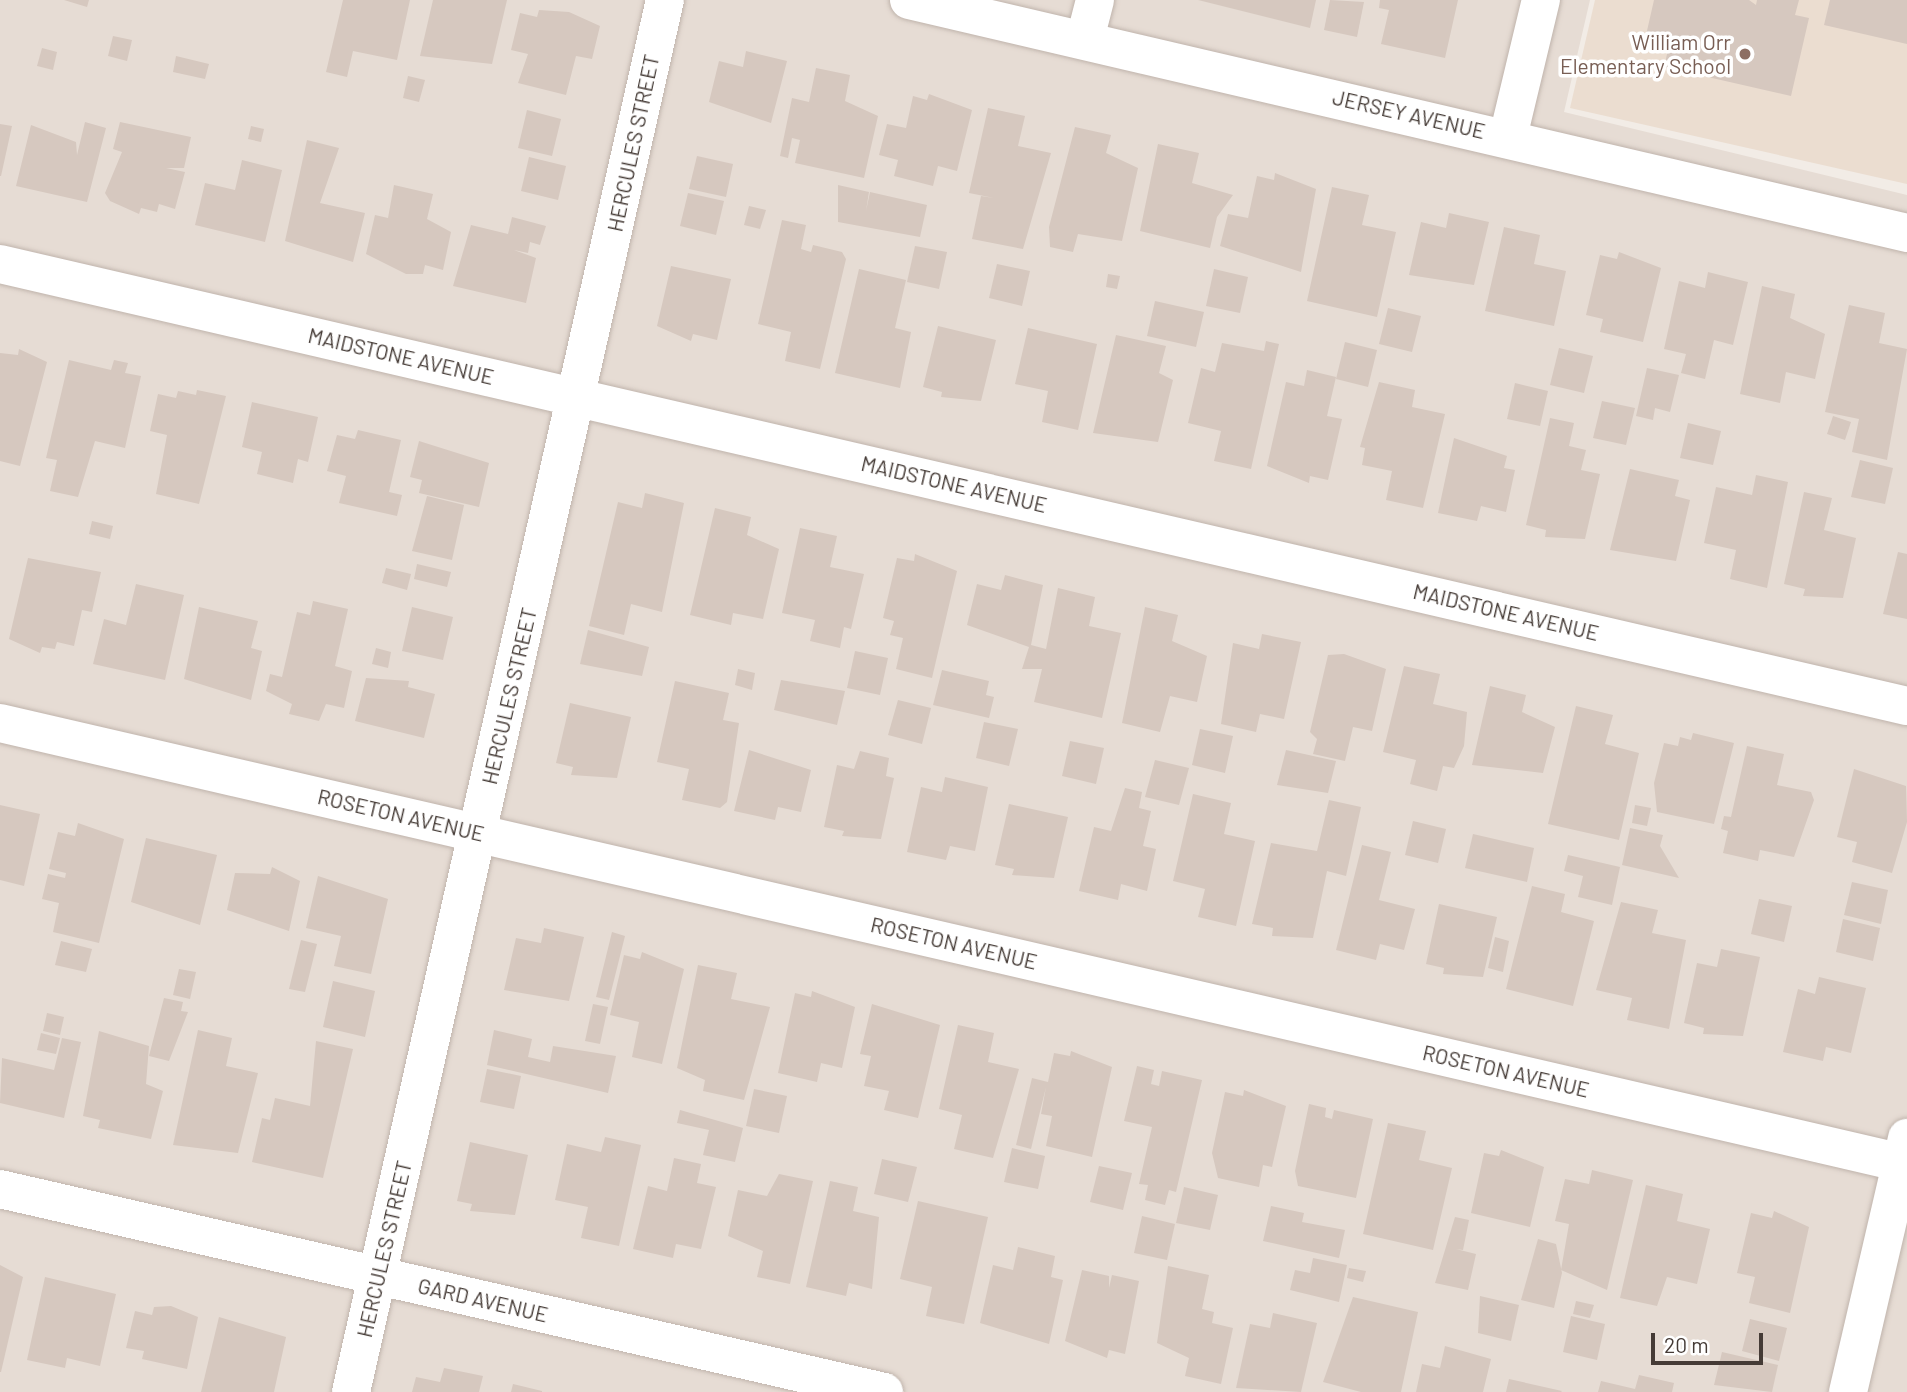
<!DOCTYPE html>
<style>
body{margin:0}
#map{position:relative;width:1907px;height:1392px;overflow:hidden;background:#f2ece6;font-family:Barlow,sans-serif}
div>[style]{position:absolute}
.residential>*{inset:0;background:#e6dcd4}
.education>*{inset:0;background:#ebddd0}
.building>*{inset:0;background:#d6c8bf}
.roads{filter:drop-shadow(0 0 2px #c0b4ac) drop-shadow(0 0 2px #c0b4ac)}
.minor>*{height:38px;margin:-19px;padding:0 19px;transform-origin:19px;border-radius:19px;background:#fff}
.dots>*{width:19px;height:19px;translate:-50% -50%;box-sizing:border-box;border:4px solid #fff;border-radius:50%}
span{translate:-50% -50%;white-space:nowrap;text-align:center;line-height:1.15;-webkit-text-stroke:7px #fff;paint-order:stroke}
.education-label{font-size:21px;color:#785e54}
.right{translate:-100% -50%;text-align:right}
.street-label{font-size:21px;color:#453b36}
.scale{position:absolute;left:1651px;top:1333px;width:112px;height:32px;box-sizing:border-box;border:4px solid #453b36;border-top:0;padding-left:9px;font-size:21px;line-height:24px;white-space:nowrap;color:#453b36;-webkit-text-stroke:5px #fff;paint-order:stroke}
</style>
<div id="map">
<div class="residential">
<i style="clip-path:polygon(0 0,1590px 0,1564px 112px,1907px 195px,1907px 1392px,0 1392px)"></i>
</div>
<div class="education">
<i style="clip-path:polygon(1595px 0,1907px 0,1907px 184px,1570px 108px)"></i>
</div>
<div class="building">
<i style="clip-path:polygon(64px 0,89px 0,87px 7px)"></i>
<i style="clip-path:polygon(343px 0,410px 0,397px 60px,353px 51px,347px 77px,326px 72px)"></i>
<i style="clip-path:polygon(433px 0,507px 0,492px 64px,420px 56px)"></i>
<i style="clip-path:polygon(1198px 0,1316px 0,1310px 28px)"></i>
<i style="clip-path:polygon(1330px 0,1364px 2px,1357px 37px,1324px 30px)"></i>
<i style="clip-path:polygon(1380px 0,1458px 0,1445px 58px,1381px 44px,1389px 10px,1379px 8px)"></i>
<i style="clip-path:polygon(1654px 0,1749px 0,1756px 5px,1757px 0,1799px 0,1795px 15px,1809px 18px,1791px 96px,1664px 67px,1668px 50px,1644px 44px)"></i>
<i style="clip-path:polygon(1830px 0,1907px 0,1907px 44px,1824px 25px)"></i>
<i style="clip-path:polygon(539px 10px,569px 12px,600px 26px,592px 59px,576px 56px,566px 95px,518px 83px,528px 54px,511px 50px,520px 13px,537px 17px)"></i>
<i style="clip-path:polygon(113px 36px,132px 40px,127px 61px,108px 56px)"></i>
<i style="clip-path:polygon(42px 48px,57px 52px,53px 70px,37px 66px)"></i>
<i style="clip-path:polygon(746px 51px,787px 61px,771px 123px,709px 102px,719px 61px,743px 67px)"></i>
<i style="clip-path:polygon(176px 56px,209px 64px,205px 79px,173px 72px)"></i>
<i style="clip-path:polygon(816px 68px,850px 75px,845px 101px,878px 116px,864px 178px,795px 163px,800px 140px,792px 138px,788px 158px,780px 156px,792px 98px,809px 102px)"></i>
<i style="clip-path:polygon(408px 76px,425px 80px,419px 102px,403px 98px)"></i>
<i style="clip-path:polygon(929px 94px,972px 110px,957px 171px,938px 166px,933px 186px,894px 176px,898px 160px,879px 155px,887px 124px,906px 128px,913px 96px,927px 100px)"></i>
<i style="clip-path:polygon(988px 108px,1025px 116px,1018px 146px,1051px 153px,1023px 249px,972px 239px,981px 196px,994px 198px,969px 193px)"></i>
<i style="clip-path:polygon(527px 110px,561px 119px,552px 156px,518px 148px)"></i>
<i style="clip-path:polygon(85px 122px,106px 128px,87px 202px,16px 186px,31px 125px,76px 142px,77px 155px)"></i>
<i style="clip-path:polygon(120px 122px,191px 137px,184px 168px,166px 168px,185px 172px,175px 209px,159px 204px,157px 212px,141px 208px,139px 214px,110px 201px,105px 193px,122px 152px,113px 149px)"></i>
<i style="clip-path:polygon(0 124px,12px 126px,1px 176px,0 176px)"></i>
<i style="clip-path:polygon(251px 126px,264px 129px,261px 142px,248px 139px)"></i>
<i style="clip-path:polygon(1075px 127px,1111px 135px,1106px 153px,1138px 168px,1122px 241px,1078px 234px,1073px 252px,1050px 247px,1049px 227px)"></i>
<i style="clip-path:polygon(307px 140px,339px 148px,320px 203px,365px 213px,353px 262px,285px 241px)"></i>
<i style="clip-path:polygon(1158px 144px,1199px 153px,1192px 183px,1233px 195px,1217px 217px,1210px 248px,1140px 231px)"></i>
<i style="clip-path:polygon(697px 156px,733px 164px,726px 197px,689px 189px)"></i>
<i style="clip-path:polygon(529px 157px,566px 166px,558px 200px,521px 191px)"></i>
<i style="clip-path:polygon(242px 160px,282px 170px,265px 242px,195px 225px,205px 183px,235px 190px)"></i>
<i style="clip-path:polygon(1275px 173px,1316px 189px,1301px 272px,1220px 246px,1228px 214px,1248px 218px,1257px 176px,1274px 180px)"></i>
<i style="clip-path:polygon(394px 185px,433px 194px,427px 219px,451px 232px,443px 270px,425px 265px,423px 274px,406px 274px,366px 254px,375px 215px,388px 218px)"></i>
<i style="clip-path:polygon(838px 185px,869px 192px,866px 211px,870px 192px,927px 205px,920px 237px,838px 222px)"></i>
<i style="clip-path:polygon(1332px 187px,1369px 195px,1362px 225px,1396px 232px,1377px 317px,1307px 301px)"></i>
<i style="clip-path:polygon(688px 193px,724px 201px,716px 235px,680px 226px)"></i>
<i style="clip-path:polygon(749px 206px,766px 210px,760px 229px,744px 225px)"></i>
<i style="clip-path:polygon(1449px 213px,1489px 222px,1474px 285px,1409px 275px,1421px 222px,1446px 228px)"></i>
<i style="clip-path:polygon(512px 217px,546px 226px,540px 245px,530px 242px,528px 253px,514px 250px,536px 258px,526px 303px,453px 286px,471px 225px,508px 234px)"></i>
<i style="clip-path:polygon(782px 220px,806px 225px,801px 249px,811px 252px,813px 245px,842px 252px,846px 259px,820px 369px,785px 361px,791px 332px,758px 324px)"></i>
<i style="clip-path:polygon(1504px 227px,1540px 235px,1534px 264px,1566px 271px,1554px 326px,1485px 311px)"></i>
<i style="clip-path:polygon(915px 246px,947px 252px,939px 289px,907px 282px)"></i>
<i style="clip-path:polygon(1619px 252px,1661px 268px,1643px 342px,1600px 332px,1603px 319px,1586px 315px,1600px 255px,1617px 259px)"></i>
<i style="clip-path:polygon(997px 264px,1030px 271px,1022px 306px,989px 298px)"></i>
<i style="clip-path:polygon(671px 266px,731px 279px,717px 340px,693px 334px,691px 341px,657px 326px)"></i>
<i style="clip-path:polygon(859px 269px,906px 280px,895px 328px,911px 332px,900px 388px,835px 373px)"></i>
<i style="clip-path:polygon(1214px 269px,1248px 277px,1240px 313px,1206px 306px)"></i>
<i style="clip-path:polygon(1708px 272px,1748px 282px,1733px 345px,1714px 340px,1705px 379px,1681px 373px,1686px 354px,1664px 349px,1679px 281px,1705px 288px)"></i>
<i style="clip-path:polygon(1108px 274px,1120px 276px,1117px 289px,1106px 287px)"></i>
<i style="clip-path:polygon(1762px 286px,1795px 294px,1790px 318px,1825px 334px,1815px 379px,1786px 372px,1780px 403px,1740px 394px)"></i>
<i style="clip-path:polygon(1155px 301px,1204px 312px,1196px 347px,1147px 336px)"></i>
<i style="clip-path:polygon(1849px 305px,1885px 313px,1879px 343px,1907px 349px,1887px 460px,1852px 452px,1859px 419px,1825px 412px)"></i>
<i style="clip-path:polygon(1388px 308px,1421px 316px,1412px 352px,1379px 344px)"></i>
<i style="clip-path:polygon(938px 326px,996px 340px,981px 401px,941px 397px,942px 392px,923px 387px)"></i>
<i style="clip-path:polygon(1028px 328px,1097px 344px,1078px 430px,1042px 422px,1048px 391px,1015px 384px)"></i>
<i style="clip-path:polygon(1116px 335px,1166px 346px,1159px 373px,1173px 380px,1158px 442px,1093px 433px)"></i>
<i style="clip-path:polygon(1266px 341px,1279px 344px,1251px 469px,1214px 461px,1221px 431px,1188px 423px,1201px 368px,1215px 372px,1222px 343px,1264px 351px)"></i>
<i style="clip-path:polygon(1345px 342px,1377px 350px,1368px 387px,1336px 379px)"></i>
<i style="clip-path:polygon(1559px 348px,1593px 356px,1584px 393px,1550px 385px)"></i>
<i style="clip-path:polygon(19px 349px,47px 362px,20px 466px,0 461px,0 353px,18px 355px)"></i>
<i style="clip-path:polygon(69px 360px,111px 370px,114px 360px,128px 363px,125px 373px,141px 376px,125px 448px,95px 441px,78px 497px,50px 491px,57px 460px,46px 458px)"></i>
<i style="clip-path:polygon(1647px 368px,1679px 375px,1670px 412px,1655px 408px,1653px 420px,1636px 416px)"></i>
<i style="clip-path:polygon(1307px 370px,1336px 377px,1327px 416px,1342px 419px,1328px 480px,1310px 476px,1309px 483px,1267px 466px,1286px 382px,1304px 386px)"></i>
<i style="clip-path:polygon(1379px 382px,1415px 390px,1412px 407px,1445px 414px,1423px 508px,1386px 500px,1392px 471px,1362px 465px,1365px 448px,1360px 447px)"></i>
<i style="clip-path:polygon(1515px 383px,1548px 391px,1540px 426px,1507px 419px)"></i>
<i style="clip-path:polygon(197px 390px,226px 396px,199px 504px,156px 494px,167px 435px,150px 431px,158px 394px,176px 398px,178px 391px,196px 395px)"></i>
<i style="clip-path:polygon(1602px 401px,1635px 408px,1626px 445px,1593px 438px)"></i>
<i style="clip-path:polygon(252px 402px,318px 417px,308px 462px,298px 459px,293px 483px,257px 474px,262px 452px,242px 447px)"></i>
<i style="clip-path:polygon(1833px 416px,1851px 422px,1845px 440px,1827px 434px)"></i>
<i style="clip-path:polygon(1550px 418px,1574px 423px,1569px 446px,1586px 450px,1581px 470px,1600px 474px,1585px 539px,1545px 537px,1546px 530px,1526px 525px)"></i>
<i style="clip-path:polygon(1688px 423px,1721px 431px,1713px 465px,1680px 458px)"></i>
<i style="clip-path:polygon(358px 430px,401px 440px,389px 492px,402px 495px,397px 516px,339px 503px,346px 476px,327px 471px,337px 435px,355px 439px)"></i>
<i style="clip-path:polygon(1454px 438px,1507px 456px,1504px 468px,1515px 470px,1506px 512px,1481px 506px,1477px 521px,1438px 513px)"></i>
<i style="clip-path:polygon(419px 441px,489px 463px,479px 507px,419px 493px,422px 480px,410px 477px)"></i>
<i style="clip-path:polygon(1860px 460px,1893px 468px,1885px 504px,1851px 497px)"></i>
<i style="clip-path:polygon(1630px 469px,1679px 480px,1675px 496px,1690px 500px,1676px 561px,1610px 550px)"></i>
<i style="clip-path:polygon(1756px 475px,1788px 482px,1767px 588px,1730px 579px,1736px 550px,1704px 543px,1716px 487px,1752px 495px)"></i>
<i style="clip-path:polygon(1804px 492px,1832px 498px,1824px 530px,1856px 538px,1843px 598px,1803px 596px,1805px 589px,1784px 584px)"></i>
<i style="clip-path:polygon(645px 493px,684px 503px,662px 612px,631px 604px,624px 635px,589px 626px,618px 502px,642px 508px)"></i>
<i style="clip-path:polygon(427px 496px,464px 505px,452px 560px,412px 551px)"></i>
<i style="clip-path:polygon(715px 508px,751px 517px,747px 535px,779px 549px,763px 619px,733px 613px,731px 625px,690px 615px)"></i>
<i style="clip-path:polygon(92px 521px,113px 526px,110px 539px,89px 534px)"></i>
<i style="clip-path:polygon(800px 528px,837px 536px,830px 567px,864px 574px,851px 629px,844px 627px,840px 648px,810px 641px,815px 620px,782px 613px)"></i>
<i style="clip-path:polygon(1898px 552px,1907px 554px,1907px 619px,1883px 614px)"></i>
<i style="clip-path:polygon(915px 554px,957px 571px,932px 678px,896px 669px,903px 638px,890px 635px,894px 621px,883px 618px,897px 558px,914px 561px)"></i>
<i style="clip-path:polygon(28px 558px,101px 572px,92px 612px,82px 610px,74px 646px,57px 642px,55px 649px,42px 647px,40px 653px,9px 639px)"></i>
<i style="clip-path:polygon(417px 564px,451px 572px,447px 587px,414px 579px)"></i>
<i style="clip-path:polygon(386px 568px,411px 574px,407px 590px,382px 583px)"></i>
<i style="clip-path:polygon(1005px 575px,1043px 585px,1031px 645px,1046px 649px,1058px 588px,1095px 597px,1089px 626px,1121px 633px,1102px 718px,1034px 702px,1042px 669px,1022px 669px,1029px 647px,967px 625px,977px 584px,1001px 590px)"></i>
<i style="clip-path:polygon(136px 584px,184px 595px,165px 680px,93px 664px,104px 619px,126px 625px)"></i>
<i style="clip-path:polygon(313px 601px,348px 609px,335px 666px,352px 671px,344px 708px,326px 704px,319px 721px,289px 714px,292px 704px,266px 691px,270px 674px,282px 677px,297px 612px,310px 615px)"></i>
<i style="clip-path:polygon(199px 607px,258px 621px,251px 648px,262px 651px,251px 700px,184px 679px)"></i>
<i style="clip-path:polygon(412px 607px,453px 617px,443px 660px,402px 651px)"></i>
<i style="clip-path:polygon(1145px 607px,1178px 615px,1172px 641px,1207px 656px,1197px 702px,1170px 696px,1160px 732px,1122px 723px)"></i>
<i style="clip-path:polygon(588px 630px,649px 647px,642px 676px,580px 664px)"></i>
<i style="clip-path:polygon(1262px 634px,1301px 642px,1284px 719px,1260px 714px,1256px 732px,1221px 724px,1233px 643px,1259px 649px)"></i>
<i style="clip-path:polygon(376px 648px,391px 652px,388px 668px,372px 664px)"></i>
<i style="clip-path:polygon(855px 651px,888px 658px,880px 695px,847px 688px)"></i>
<i style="clip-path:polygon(1344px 654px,1386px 669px,1372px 731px,1353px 727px,1345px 761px,1313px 754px,1317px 739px,1310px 732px,1328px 655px)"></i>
<i style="clip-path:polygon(1404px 666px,1440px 674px,1433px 704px,1467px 712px,1464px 746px,1454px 768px,1443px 766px,1437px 791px,1410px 784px,1416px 760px,1383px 752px)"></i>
<i style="clip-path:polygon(738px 669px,755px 673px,752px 690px,735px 685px)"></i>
<i style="clip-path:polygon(942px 670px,989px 681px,986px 695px,994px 697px,989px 718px,933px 705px)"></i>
<i style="clip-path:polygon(366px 678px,409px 681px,408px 687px,435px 694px,424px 738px,355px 721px)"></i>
<i style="clip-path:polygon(781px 680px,845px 691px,837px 725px,774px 710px)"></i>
<i style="clip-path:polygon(675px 681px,729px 693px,723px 720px,739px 723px,727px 802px,720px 808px,682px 800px,689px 769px,657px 762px)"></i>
<i style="clip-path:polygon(1490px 686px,1526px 695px,1522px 712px,1555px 727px,1543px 773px,1472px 765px)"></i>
<i style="clip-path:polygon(898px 700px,931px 708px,922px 744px,888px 735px)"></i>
<i style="clip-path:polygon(570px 703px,631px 717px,617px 778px,571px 775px,573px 767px,556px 763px)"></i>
<i style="clip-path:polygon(1576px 706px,1613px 715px,1605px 744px,1639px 753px,1619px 840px,1548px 824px)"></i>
<i style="clip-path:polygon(984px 722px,1018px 729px,1009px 766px,976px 758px)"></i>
<i style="clip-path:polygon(1200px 729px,1233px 736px,1225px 773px,1192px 765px)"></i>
<i style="clip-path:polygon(1693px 733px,1734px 743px,1714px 824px,1657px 812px,1654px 783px,1664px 743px,1678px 746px,1680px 737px,1691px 740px)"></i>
<i style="clip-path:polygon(1070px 741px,1104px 748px,1096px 784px,1062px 776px)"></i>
<i style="clip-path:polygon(1747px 746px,1784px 754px,1777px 785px,1811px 792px,1814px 800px,1794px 857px,1760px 850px,1758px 861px,1723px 853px,1728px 831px,1721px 829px,1724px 816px,1731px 817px)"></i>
<i style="clip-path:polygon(749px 750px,811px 770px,801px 812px,778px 807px,775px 820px,734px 811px)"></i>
<i style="clip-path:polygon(1286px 750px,1336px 761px,1328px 793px,1277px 785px)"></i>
<i style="clip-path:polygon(860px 751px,889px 758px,886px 776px,894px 778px,881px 839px,842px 836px,844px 831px,824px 827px,837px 765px,854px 769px)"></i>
<i style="clip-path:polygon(1155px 760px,1189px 768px,1179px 805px,1145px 797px)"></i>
<i style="clip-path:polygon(1854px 769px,1906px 786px,1907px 822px,1892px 873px,1852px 862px,1857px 842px,1837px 837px)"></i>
<i style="clip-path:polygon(945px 777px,988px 787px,975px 851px,950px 846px,946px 860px,907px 852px,921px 787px,942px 792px)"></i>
<i style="clip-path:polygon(1125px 788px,1142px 792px,1139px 808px,1151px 811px,1143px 846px,1156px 849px,1147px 891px,1121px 884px,1118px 900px,1079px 891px,1094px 827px,1111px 831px)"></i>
<i style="clip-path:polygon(1193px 794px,1231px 803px,1224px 834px,1255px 841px,1236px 926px,1198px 917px,1205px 889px,1173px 881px)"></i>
<i style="clip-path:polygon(1329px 800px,1361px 807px,1346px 876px,1327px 871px,1313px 938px,1272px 936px,1273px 928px,1252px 924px,1271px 843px,1317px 851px)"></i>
<i style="clip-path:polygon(1009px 804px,1068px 817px,1054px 878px,1012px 875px,1014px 869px,995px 865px)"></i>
<i style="clip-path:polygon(0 805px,40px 814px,24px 886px,0 880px)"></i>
<i style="clip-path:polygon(1635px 805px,1651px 808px,1647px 826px,1632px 823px)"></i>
<i style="clip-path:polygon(1413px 821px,1446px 829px,1438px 863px,1405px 855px)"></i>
<i style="clip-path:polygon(78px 823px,124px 839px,99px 943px,53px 932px,59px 903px,42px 899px,48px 874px,65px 878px,66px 873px,49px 869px,58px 832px,75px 836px)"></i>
<i style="clip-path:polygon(1630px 828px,1663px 835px,1660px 846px,1679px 878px,1622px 865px)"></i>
<i style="clip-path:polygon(1473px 834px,1534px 848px,1527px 882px,1465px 868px)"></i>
<i style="clip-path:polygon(146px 838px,217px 855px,200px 925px,131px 902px)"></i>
<i style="clip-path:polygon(1362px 845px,1391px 852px,1379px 900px,1415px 909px,1404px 950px,1380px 944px,1376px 960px,1336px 950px)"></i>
<i style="clip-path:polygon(1568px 855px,1620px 867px,1612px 905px,1578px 897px,1583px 876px,1564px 871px)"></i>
<i style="clip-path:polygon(272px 867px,300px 881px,289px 931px,227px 910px,235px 873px,270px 874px)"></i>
<i style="clip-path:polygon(318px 876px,388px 899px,371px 974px,334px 966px,341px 936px,306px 928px)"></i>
<i style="clip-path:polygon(1852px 882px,1888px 890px,1881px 924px,1844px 915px)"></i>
<i style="clip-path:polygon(1532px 886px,1565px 894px,1561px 912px,1594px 921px,1573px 1006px,1506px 989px)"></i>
<i style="clip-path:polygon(1759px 899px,1792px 906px,1784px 942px,1751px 934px)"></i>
<i style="clip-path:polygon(1621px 902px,1658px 910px,1652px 933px,1686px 940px,1669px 1029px,1627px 1020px,1632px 998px,1596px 990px)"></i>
<i style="clip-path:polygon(1439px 904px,1497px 917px,1483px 977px,1443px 974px,1444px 968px,1426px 964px)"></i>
<i style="clip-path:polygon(1843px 919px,1880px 928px,1873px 961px,1836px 952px)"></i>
<i style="clip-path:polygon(544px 928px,584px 937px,569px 1001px,504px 990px,516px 938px,541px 943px)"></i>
<i style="clip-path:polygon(612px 932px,625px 936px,609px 1000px,596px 997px)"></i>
<i style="clip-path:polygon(1495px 937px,1509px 941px,1503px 972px,1488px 968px)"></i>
<i style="clip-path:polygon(301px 940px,317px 944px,305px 992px,289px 989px)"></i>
<i style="clip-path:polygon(61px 941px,92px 949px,86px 972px,55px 965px)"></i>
<i style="clip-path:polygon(1721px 949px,1760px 957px,1743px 1036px,1703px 1034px,1704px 1028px,1684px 1023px,1697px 963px,1717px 967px)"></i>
<i style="clip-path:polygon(642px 952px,684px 969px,662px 1064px,632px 1057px,639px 1022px,610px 1015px,624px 955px,640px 959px)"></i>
<i style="clip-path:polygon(698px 965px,737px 973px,731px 999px,770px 1007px,744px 1100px,703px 1091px,705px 1080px,677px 1068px)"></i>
<i style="clip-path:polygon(179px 969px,196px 972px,190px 999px,173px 995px)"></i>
<i style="clip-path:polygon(1819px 977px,1866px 988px,1851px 1053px,1826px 1047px,1823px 1061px,1783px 1052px,1798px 989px,1815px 994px)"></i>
<i style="clip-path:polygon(333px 981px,375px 991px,365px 1037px,323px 1027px)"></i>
<i style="clip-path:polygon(812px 991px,855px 1007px,842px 1068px,821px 1063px,817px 1082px,778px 1073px,795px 993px,811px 997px)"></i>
<i style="clip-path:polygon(164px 998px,183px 1002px,181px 1011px,188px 1012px,169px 1061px,149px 1056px)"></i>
<i style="clip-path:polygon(593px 1004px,608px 1007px,600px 1044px,585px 1041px)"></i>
<i style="clip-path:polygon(872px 1004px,940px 1025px,918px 1118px,884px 1110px,889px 1091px,864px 1086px,871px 1056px,860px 1054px)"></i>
<i style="clip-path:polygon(47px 1013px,64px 1017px,60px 1035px,43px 1031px)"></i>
<i style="clip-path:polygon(958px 1025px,994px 1033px,988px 1062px,1019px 1069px,993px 1158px,954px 1149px,962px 1115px,939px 1109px)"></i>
<i style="clip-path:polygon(198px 1030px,232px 1038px,226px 1066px,258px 1073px,238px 1153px,173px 1145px)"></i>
<i style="clip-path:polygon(494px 1030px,532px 1039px,528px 1057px,550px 1062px,553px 1046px,616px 1056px,608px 1093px,487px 1065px)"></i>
<i style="clip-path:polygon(99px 1031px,149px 1046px,146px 1084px,163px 1091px,151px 1139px,98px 1128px,100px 1120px,83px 1116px)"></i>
<i style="clip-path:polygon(41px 1033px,60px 1038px,56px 1054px,37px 1050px)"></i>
<i style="clip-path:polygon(62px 1038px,81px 1042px,64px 1118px,0 1103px,2px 1058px,54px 1070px)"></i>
<i style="clip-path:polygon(316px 1041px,353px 1049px,323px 1178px,252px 1162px,262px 1118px,270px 1120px,275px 1098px,310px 1106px)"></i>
<i style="clip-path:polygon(1071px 1051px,1112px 1067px,1092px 1157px,1046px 1146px,1052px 1116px,1041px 1114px,1046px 1087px,1031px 1149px,1016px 1145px,1032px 1078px,1048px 1082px,1054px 1053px,1070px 1056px)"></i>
<i style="clip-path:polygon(1137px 1066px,1154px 1070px,1151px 1084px,1159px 1086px,1162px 1071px,1202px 1080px,1176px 1192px,1169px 1190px,1165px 1205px,1145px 1200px,1148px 1185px,1139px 1184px,1152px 1127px,1124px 1121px)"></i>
<i style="clip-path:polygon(487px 1069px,521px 1076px,514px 1109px,480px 1102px)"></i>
<i style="clip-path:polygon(754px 1089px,787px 1096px,779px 1133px,746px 1126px)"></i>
<i style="clip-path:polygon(1244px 1090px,1286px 1106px,1272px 1167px,1263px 1165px,1259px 1187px,1218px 1178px,1212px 1153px,1225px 1092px,1243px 1096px)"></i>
<i style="clip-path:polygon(1309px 1104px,1326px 1108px,1325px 1117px,1332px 1119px,1334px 1110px,1373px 1119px,1356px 1198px,1298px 1186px,1295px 1171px)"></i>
<i style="clip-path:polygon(680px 1110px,743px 1128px,735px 1162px,703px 1155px,709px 1130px,677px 1123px)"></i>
<i style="clip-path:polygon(1388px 1123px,1426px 1131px,1419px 1160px,1452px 1168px,1433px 1250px,1363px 1234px)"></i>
<i style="clip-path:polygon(605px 1137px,641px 1145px,619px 1246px,581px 1238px,588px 1207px,555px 1200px,567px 1144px,601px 1152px)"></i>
<i style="clip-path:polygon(470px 1142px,528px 1155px,515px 1215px,470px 1211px,472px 1204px,457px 1201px)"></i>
<i style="clip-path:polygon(1012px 1148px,1045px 1156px,1038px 1189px,1004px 1182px)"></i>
<i style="clip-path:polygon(1501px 1150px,1544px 1167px,1530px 1227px,1471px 1213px,1484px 1153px,1499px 1156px)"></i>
<i style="clip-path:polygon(674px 1158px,701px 1164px,697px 1183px,716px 1187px,701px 1249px,676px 1244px,673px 1258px,633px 1249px,648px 1186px,667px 1191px)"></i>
<i style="clip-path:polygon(882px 1159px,917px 1167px,908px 1202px,874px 1194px)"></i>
<i style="clip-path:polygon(1099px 1166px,1132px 1173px,1123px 1210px,1090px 1202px)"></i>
<i style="clip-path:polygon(1592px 1170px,1633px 1180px,1607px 1290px,1561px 1270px,1569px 1224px,1555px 1221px,1565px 1179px,1589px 1184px)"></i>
<i style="clip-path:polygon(779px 1174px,813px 1181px,790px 1284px,757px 1277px,763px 1251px,728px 1236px,738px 1190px,767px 1196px)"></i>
<i style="clip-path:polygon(830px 1181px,858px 1187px,853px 1211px,879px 1217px,872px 1289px,849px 1283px,846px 1296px,806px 1287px)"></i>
<i style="clip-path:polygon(1646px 1185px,1683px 1194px,1677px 1221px,1710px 1229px,1697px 1284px,1667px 1277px,1657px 1306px,1620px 1298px)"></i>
<i style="clip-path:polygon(1184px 1187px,1218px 1195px,1210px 1230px,1176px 1223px)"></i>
<i style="clip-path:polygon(918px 1201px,988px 1217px,964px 1324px,926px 1316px,932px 1287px,900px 1279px)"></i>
<i style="clip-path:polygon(1271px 1206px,1304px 1213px,1302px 1222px,1345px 1230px,1339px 1258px,1263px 1241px)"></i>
<i style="clip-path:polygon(1774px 1211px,1809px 1227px,1790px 1313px,1749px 1303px,1755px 1277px,1737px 1273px,1751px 1213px,1772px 1218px)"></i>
<i style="clip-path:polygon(1142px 1216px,1175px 1224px,1167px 1260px,1134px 1253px)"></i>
<i style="clip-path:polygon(1455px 1217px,1469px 1220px,1463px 1250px,1456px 1249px,1476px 1254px,1468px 1290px,1435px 1283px)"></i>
<i style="clip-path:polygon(1538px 1239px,1556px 1244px,1562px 1273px,1554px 1308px,1521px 1300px)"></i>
<i style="clip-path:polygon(1018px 1247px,1055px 1256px,1051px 1277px,1063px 1280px,1049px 1344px,980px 1323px,993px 1265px,1013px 1270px)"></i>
<i style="clip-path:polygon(1313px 1258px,1347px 1265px,1339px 1302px,1290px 1290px,1295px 1270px,1310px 1273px)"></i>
<i style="clip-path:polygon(0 1265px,23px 1277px,1px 1372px,0 1372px)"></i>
<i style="clip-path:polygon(1168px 1266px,1209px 1275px,1202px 1309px,1214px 1312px,1212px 1323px,1233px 1328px,1221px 1384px,1185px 1376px,1189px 1358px,1157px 1343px)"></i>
<i style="clip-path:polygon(1349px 1268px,1366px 1271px,1363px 1282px,1347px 1278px)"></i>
<i style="clip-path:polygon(1082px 1270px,1109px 1276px,1109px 1288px,1112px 1275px,1139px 1281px,1125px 1354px,1109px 1350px,1107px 1358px,1065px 1341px)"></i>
<i style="clip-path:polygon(45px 1277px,116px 1294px,100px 1366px,67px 1358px,65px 1368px,27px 1360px)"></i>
<i style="clip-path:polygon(1480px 1296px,1519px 1305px,1511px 1341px,1478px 1333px)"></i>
<i style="clip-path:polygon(1353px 1297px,1418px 1312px,1401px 1392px,1361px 1392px,1323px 1382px)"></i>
<i style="clip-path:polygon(1576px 1301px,1594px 1305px,1590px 1318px,1573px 1314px)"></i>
<i style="clip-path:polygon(171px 1306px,198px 1317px,187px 1369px,142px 1359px,144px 1351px,126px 1348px,135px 1311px,152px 1315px,154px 1307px)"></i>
<i style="clip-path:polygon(1273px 1313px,1317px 1323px,1301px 1392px,1236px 1388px,1250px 1324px,1270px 1328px)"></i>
<i style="clip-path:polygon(1571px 1316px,1605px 1324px,1597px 1360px,1563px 1352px)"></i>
<i style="clip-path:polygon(219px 1317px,286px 1337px,274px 1392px,201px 1392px)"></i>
<i style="clip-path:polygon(1750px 1319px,1787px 1328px,1779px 1361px,1742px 1351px)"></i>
<i style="clip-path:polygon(1445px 1346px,1491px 1359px,1483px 1392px,1416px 1392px,1422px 1364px,1440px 1368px)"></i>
<i style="clip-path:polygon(1722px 1352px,1778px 1365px,1772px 1392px,1714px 1385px)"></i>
<i style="clip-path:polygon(444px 1368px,483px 1376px,479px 1392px,412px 1392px,416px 1377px,440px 1382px)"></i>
<i style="clip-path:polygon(1639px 1375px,1674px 1383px,1672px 1392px,1598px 1392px,1601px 1381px,1635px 1389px)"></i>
<i style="clip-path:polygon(1509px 1379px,1562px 1391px,1561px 1392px,1506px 1392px)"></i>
<i style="clip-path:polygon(513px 1384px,542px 1391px,542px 1392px,511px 1392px)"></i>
</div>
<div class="roads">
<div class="minor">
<i style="left:909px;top:0;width:1025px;rotate:13.14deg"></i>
<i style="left:1085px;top:39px;width:40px;rotate:-75.6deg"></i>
<i style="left:1508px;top:137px;width:141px;rotate:-76.5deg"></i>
<i style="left:0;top:264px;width:1958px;rotate:13.05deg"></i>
<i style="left:0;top:723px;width:1957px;rotate:13.02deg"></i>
<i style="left:0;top:1189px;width:907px;rotate:12.93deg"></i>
<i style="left:351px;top:1392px;width:1427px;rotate:-77.29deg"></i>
<i style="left:1848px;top:1392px;width:261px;rotate:-76.9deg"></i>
</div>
</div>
<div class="dots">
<i style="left:1745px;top:54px;background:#8d6e63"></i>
</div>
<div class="education-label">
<span class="right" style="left:1731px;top:54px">William Orr<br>Elementary School</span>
</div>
<div class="street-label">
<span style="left:1409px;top:114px;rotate:13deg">JERSEY AVENUE</span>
<span style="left:633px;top:143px;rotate:-78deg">HERCULES STREET</span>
<span style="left:401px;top:356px;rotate:13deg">MAIDSTONE AVENUE</span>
<span style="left:954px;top:484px;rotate:13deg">MAIDSTONE AVENUE</span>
<span style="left:1506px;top:612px;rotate:13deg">MAIDSTONE AVENUE</span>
<span style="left:509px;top:696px;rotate:-77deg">HERCULES STREET</span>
<span style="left:401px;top:815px;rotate:13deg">ROSETON AVENUE</span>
<span style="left:954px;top:943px;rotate:13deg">ROSETON AVENUE</span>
<span style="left:1506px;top:1071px;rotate:13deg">ROSETON AVENUE</span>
<span style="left:384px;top:1249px;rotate:-77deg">HERCULES STREET</span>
<span style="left:483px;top:1300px;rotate:13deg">GARD AVENUE</span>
</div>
<div class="scale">20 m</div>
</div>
